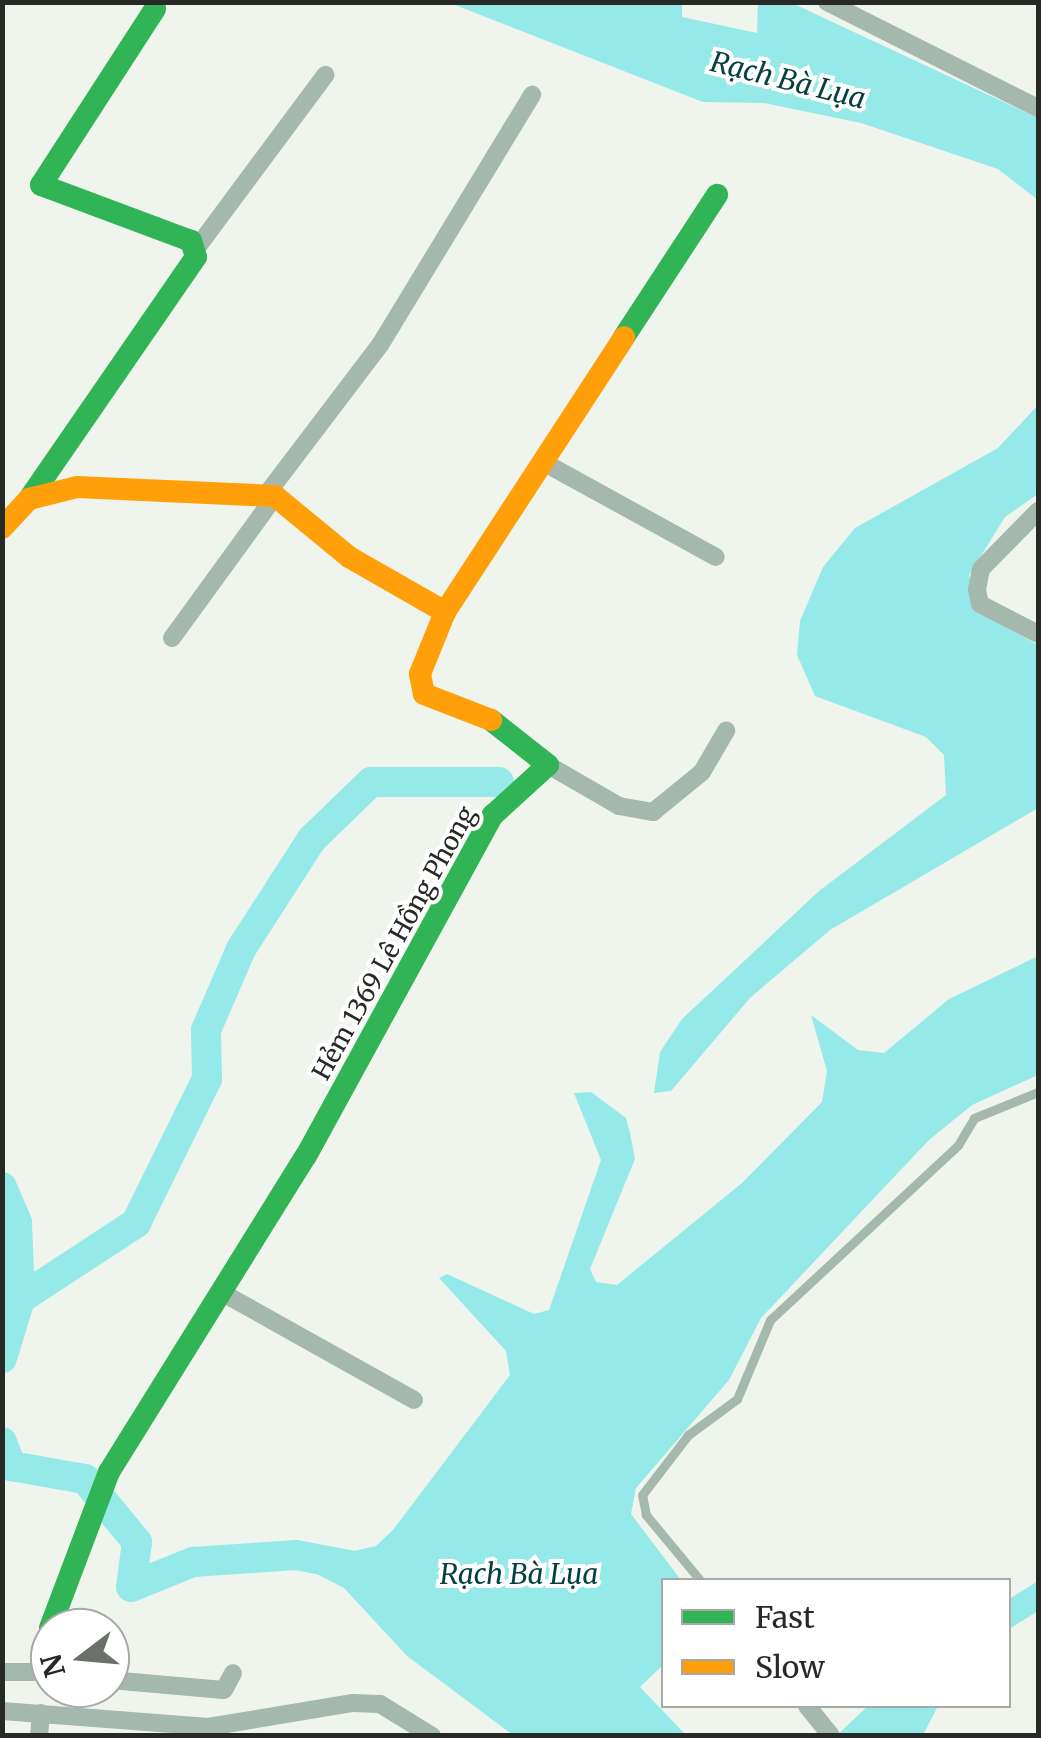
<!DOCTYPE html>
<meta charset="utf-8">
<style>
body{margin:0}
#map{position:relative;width:1041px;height:1738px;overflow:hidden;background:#eff4ed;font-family:Merriweather,serif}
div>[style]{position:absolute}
.water>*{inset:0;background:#95eae9}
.river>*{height:30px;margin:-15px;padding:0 15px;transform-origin:15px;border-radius:15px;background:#95eae9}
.lane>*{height:9px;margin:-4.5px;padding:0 4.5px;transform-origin:4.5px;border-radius:4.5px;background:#a5b8ae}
.street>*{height:18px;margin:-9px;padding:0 9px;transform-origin:9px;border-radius:9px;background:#a5b8ae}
.fast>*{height:22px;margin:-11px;padding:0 11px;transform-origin:11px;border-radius:11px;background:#30b455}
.slow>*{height:22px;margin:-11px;padding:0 11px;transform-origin:11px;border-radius:11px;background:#ff9f0a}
span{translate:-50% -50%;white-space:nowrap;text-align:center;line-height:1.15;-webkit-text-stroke:8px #fff;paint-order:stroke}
.street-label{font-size:25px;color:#262924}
.water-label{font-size:28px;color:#054141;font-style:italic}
.frame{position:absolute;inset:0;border:5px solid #262924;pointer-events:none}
.legend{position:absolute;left:661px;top:1578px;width:350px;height:130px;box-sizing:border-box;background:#fff;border:2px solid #a8a9a7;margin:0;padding:12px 18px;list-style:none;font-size:30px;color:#262924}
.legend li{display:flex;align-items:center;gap:20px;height:50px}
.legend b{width:50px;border:2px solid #a8a9a7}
.north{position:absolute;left:30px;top:1608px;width:100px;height:100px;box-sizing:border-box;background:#fff;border:2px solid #a8a9a7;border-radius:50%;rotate:254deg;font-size:28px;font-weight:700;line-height:40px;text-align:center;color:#262924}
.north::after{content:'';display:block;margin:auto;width:35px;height:45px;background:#6c706a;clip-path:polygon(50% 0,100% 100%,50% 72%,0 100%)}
</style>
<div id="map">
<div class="water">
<i style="clip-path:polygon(450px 3px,682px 3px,682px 17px,757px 33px,758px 3px,792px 3px,1038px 118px,1038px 200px,998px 169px,861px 123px,764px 103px,703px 102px)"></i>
<i style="clip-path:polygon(1038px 405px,1038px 494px,1005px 517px,969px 575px,979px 612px,1038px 645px,1038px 808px,830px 930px,750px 998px,671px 1091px,654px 1093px,660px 1052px,682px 1019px,819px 891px,946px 795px,944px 755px,926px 737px,815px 696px,797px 655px,800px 621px,823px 567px,855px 528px,998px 448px)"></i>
<i style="clip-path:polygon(1038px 956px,1038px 1075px,972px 1105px,929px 1140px,761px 1318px,729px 1380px,636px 1488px,631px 1514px,681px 1580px,664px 1580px,663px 1665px,640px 1687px,686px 1735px,513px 1735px,407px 1656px,344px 1588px,311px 1571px,318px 1559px,376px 1546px,393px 1530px,510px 1375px,506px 1351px,439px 1278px,447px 1274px,534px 1314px,549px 1310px,601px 1160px,574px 1093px,591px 1092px,626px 1118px,630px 1133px,635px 1159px,590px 1269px,596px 1282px,617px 1285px,742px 1183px,822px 1102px,827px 1071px,811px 1015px,858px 1050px,884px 1053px,949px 999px)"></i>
<i style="clip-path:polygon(1038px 1581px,1038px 1611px,1009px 1629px,1009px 1599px)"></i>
<i style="clip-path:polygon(868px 1706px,938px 1706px,923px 1735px,836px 1736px)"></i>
</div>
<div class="river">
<i style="left:2px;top:1187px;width:39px;rotate:67deg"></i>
<i style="left:17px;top:1223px;width:76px;rotate:87.7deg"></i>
<i style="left:20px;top:1299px;width:62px;rotate:107deg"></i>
<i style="left:20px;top:1299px;width:139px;rotate:-33.2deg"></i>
<i style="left:136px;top:1223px;width:161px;rotate:-63.8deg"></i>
<i style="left:207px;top:1079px;width:49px;rotate:-91.2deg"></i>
<i style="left:206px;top:1030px;width:88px;rotate:-66.6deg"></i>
<i style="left:241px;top:949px;width:131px;rotate:-57.2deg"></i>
<i style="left:312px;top:839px;width:82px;rotate:-44deg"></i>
<i style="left:371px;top:782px;width:128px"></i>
<i style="left:2px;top:1442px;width:26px;rotate:69deg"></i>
<i style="left:11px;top:1466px;width:75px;rotate:10deg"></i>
<i style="left:85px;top:1479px;width:82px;rotate:50.5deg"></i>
<i style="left:137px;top:1542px;width:45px;rotate:97.6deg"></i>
<i style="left:131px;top:1587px;width:67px;rotate:-22deg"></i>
<i style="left:193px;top:1562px;width:103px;rotate:-3.9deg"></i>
<i style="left:296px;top:1555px;width:64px;rotate:10.8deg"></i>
</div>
<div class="lane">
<i style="left:700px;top:1580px;width:85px;rotate:-129.7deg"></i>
<i style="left:646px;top:1515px;width:20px;rotate:-101deg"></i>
<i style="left:642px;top:1495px;width:76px;rotate:-52.5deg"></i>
<i style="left:688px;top:1435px;width:61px;rotate:-36.3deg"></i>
<i style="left:737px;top:1399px;width:86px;rotate:-67.3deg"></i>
<i style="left:770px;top:1320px;width:257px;rotate:-42.9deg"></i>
<i style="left:958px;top:1145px;width:31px;rotate:-59deg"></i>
<i style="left:974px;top:1118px;width:69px;rotate:-22.1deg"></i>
</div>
<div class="street">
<i style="left:827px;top:2px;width:236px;rotate:26.7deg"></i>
<i style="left:196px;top:249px;width:217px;rotate:-53.4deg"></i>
<i style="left:543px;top:462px;width:197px;rotate:28.8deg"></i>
<i style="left:266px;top:495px;width:188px;rotate:-52.8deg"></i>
<i style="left:380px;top:345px;width:293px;rotate:-58.7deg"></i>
<i style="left:1038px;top:511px;width:81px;rotate:134.5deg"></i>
<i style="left:981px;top:569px;width:21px;rotate:101deg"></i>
<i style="left:977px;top:590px;width:14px;rotate:78deg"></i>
<i style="left:980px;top:604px;width:65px;rotate:27.3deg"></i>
<i style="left:172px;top:638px;width:175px;rotate:-54deg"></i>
<i style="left:548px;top:765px;width:82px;rotate:30deg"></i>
<i style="left:619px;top:806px;width:35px;rotate:10deg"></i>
<i style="left:653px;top:812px;width:63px;rotate:-39.2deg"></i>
<i style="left:702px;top:772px;width:48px;rotate:-59.7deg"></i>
<i style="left:221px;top:1292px;width:221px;rotate:29.2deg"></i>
<i style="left:2px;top:1672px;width:35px"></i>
<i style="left:37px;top:1672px;width:45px;rotate:-73.2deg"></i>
<i style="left:110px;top:1680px;width:114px;rotate:5deg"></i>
<i style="left:224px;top:1690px;width:19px;rotate:-62deg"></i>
<i style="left:807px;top:1706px;width:38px;rotate:51deg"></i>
<i style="left:2px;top:1711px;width:207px;rotate:4.4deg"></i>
<i style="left:39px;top:1736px;width:23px;rotate:-85deg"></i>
<i style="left:210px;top:1736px;width:9px;rotate:-103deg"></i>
<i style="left:208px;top:1727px;width:147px;rotate:-9.4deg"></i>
<i style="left:353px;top:1703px;width:27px;rotate:2deg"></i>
<i style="left:380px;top:1704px;width:61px;rotate:31.6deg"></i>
</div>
<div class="fast">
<i style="left:624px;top:337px;width:170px;rotate:-56.8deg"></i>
<i style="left:29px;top:499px;width:294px;rotate:-55.4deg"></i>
<i style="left:196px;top:257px;width:17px;rotate:-107deg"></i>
<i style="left:191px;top:241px;width:160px;rotate:-159.5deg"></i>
<i style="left:41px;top:185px;width:210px;rotate:-57.1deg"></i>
<i style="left:50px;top:1628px;width:167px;rotate:-69.3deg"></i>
<i style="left:109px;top:1472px;width:372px;rotate:-58.1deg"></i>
<i style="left:306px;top:1156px;width:389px;rotate:-61.3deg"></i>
<i style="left:493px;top:815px;width:74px;rotate:-42.3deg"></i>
<i style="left:548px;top:765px;width:73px;rotate:-141.7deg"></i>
</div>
<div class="slow">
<i style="left:2px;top:528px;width:40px;rotate:-47deg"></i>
<i style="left:29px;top:499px;width:49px;rotate:-14deg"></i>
<i style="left:77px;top:487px;width:198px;rotate:2.6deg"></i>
<i style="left:275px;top:496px;width:96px;rotate:39.5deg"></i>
<i style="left:349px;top:557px;width:111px;rotate:29.8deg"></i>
<i style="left:445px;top:612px;width:67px;rotate:112deg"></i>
<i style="left:420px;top:674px;width:20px;rotate:79deg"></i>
<i style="left:424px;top:694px;width:72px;rotate:21.2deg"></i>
<i style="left:445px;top:612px;width:328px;rotate:-56.9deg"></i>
</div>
<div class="street-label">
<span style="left:394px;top:943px;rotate:-61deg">Hẻm 1369 Lê Hồng Phong</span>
</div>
<div class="water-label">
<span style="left:788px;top:80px;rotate:14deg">Rạch Bà Lụa</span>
<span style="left:519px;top:1574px">Rạch Bà Lụa</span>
</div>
<div class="frame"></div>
<ul class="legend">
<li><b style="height:12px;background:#30b455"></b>Fast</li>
<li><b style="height:12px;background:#ff9f0a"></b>Slow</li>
</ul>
<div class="north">N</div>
</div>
